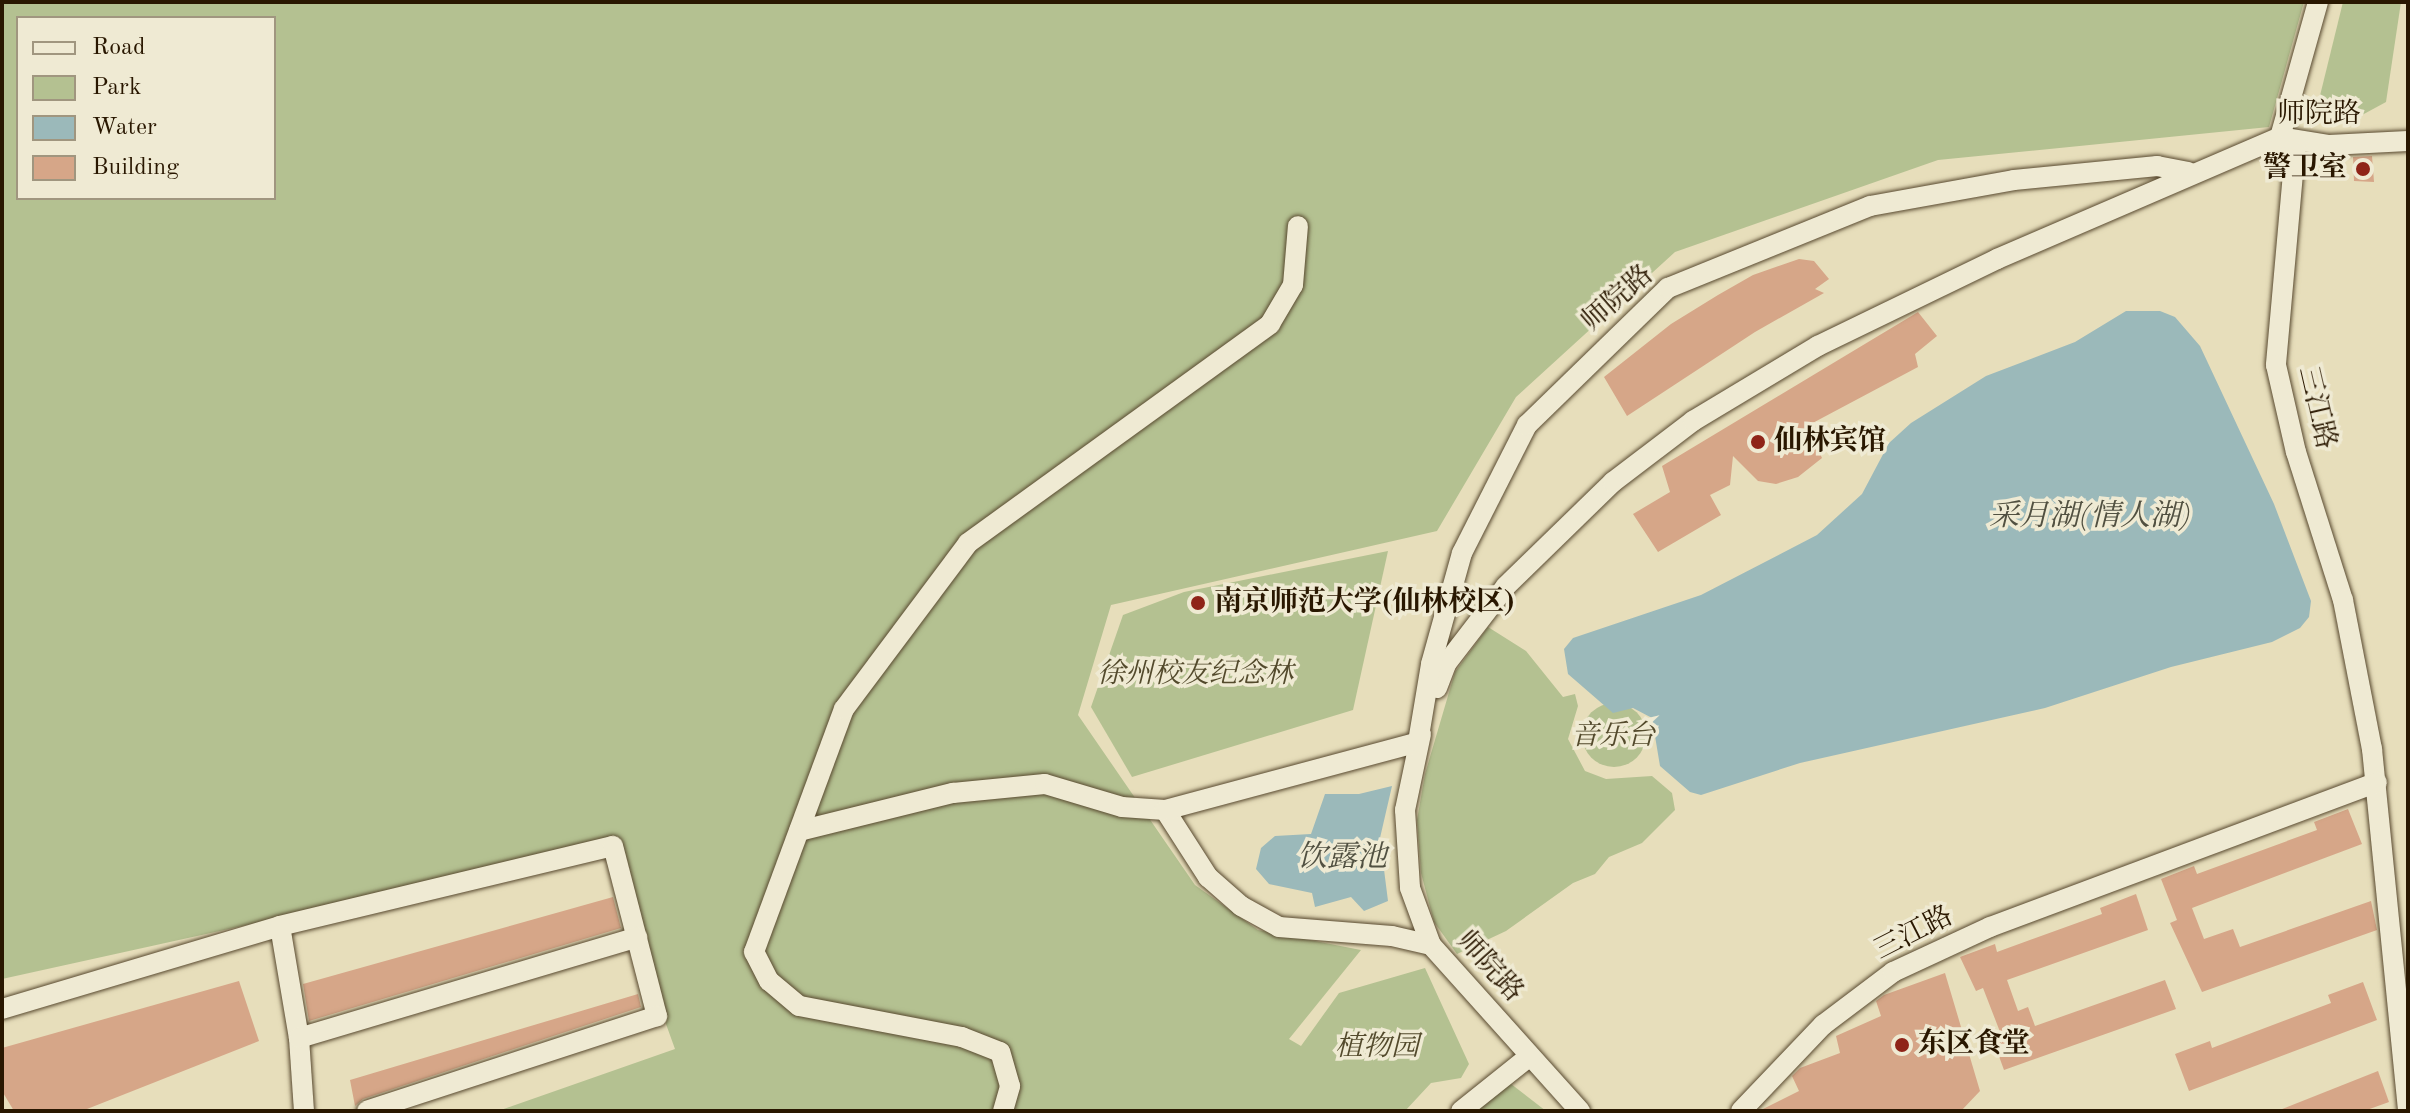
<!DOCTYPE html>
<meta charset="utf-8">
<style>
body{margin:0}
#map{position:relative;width:2410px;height:1113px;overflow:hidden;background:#e7debb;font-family:"Old Standard TT","Noto Serif SC",serif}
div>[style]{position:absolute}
.green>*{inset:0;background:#b4c191}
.round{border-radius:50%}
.water>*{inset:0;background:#9bb9ba}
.building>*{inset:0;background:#d6a688}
.roads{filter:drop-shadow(0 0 2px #58492f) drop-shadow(0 0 2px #58492f)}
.minor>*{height:20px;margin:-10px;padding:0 10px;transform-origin:10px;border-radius:10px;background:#efead3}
.dots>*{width:22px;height:22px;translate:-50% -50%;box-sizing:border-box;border:4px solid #efead3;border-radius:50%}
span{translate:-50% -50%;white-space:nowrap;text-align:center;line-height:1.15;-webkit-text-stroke:7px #efead3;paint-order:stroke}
.street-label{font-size:28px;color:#291700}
.poi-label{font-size:28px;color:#291700;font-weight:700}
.right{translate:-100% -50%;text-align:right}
.left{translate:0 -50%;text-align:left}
.park-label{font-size:28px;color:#534a2c;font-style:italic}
.water-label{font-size:30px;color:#515041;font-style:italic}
.frame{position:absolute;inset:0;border:4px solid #291700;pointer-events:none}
.legend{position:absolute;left:16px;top:16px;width:260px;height:184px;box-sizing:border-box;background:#efead3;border:2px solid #a0967f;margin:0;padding:10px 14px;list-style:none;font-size:24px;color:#291700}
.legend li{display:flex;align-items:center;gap:16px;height:40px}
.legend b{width:40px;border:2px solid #a0967f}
</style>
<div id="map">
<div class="green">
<i style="clip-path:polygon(evenodd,2px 2px,2304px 2px,2269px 127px,1938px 160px,1675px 252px,1516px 397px,1437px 531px,1111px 605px,1078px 715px,1195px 885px,1258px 930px,1361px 950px,1289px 1039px,1301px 1046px,1339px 993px,1425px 968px,1469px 1064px,1461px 1078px,1431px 1083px,1405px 1111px,498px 1111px,675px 1049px,602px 847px,2px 979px,2px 2px,18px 18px,274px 18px,274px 198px,18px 198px,18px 18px)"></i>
<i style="clip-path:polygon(2343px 2px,2401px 2px,2386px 102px,2351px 121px,2315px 116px)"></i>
<i style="clip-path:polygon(1388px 551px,1353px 710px,1132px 777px,1091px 707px,1123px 615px,1184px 592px)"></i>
<i style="clip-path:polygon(1488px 627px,1526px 651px,1563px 697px,1575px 694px,1578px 706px,1568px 739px,1585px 771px,1606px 779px,1652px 776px,1672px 793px,1675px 810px,1642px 843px,1609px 857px,1595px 874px,1573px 883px,1506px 931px,1457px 954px,1434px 922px,1421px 873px,1417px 820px,1425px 774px,1455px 672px)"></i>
<i class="round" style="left:1582px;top:703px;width:64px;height:64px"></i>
<i style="clip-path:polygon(1502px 1077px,1546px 1111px,1473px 1111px)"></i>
</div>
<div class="water">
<i style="clip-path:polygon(2126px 311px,2160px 311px,2175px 317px,2200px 346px,2274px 504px,2311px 601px,2309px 617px,2300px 628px,2272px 642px,2171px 667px,2045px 708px,1800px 763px,1701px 795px,1690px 792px,1660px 766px,1652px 718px,1633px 708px,1613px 713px,1568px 674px,1564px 649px,1573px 638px,1701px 595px,1817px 535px,1862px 494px,1889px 443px,1911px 423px,1986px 376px,2075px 342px)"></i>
<i style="clip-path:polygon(1392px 786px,1380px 838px,1388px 901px,1364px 911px,1351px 897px,1315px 907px,1312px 893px,1269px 884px,1256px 869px,1261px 848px,1275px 836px,1311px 834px,1325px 794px,1359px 794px)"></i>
</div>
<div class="building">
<i style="clip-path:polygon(2372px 156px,2374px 182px,2354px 181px,2353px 157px)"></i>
<i style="clip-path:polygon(1799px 259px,1814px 261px,1829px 279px,1815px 289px,1824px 293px,1755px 332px,1627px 416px,1604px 377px,1671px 324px,1718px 295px,1753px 275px)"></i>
<i style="clip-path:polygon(1918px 312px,1937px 336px,1915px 354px,1918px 367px,1807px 426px,1822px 458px,1798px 477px,1776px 484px,1758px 481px,1733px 456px,1730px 485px,1710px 495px,1721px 515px,1658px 552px,1633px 514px,1670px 492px,1662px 466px)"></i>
<i style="clip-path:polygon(2348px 809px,2362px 844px,2192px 908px,2204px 939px,2233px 929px,2240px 947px,2371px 901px,2377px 930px,2202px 992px,2170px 923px,2177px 920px,2161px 879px,2194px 866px,2197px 874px,2317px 830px,2314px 822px)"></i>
<i style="clip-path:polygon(2136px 894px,2148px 930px,2007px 980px,2018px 1011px,2028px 1007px,2035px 1026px,2165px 980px,2176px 1009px,2004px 1070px,1993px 1040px,2002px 1037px,1983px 988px,1976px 991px,1960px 957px,1995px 944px,1997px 952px,2102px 914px,2100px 908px)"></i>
<i style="clip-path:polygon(613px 897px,621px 928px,309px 1021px,303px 984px)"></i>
<i style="clip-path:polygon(1945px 973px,1980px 1091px,1961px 1111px,1759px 1111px,1799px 1091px,1792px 1076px,1800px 1068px,1840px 1053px,1836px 1036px,1881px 1016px,1876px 1001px,1884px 995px)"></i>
<i style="clip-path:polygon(239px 981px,259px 1041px,82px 1111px,14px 1111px,2px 1091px,2px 1048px)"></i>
<i style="clip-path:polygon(2363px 982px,2377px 1020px,2189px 1091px,2175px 1054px,2210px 1041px,2212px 1048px,2331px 1003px,2328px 995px)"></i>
<i style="clip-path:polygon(638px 994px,641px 1007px,363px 1099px,355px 1106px,350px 1080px)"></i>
<i style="clip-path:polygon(2378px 1071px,2389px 1102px,2364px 1111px,2277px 1111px)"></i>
</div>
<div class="roads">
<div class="minor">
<i style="left:2318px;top:2px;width:140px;rotate:105.7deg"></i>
<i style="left:2280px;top:137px;width:21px;rotate:43deg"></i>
<i style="left:2295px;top:151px;width:215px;rotate:95.1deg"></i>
<i style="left:2276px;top:365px;width:89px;rotate:77.1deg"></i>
<i style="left:2296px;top:452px;width:155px;rotate:72.4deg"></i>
<i style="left:2343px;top:600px;width:152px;rotate:79deg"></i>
<i style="left:2372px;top:749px;width:362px;rotate:84.3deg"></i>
<i style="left:1437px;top:688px;width:26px;rotate:-69deg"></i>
<i style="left:1446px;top:664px;width:98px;rotate:-52.4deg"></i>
<i style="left:1506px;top:586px;width:149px;rotate:-44.2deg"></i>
<i style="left:1613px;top:482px;width:101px;rotate:-37.3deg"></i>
<i style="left:1693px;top:421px;width:146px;rotate:-31deg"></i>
<i style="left:1818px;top:346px;width:199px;rotate:-25.9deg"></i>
<i style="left:1997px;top:259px;width:308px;rotate:-23.3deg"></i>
<i style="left:2280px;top:137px;width:50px;rotate:9.3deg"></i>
<i style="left:2329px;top:145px;width:79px;rotate:-2.9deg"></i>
<i style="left:1421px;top:734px;width:78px;rotate:101.9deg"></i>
<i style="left:1405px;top:810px;width:78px;rotate:86.3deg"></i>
<i style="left:1410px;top:888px;width:61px;rotate:69.8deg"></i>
<i style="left:1431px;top:945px;width:223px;rotate:48.1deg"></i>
<i style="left:1165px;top:810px;width:80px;rotate:57.3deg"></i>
<i style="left:1208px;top:877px;width:44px;rotate:41.3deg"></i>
<i style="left:1241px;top:906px;width:43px;rotate:28.9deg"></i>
<i style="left:1279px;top:927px;width:113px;rotate:4.6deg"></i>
<i style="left:1392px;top:936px;width:40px;rotate:13deg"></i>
<i style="left:799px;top:831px;width:159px;rotate:-13.9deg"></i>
<i style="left:953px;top:793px;width:92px;rotate:-5.6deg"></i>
<i style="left:1045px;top:784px;width:80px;rotate:16.6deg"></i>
<i style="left:1122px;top:807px;width:43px;rotate:4deg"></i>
<i style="left:1165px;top:810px;width:262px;rotate:-15deg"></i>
<i style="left:1418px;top:742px;width:79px;rotate:-80.5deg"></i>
<i style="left:1431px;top:664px;width:115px;rotate:-74.4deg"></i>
<i style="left:1462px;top:553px;width:144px;rotate:-63.1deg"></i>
<i style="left:1527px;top:425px;width:197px;rotate:-44.2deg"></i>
<i style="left:1668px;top:288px;width:218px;rotate:-22.1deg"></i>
<i style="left:1870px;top:206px;width:146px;rotate:-10.2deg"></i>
<i style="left:2014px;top:180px;width:144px;rotate:-5.6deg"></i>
<i style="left:2157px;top:166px;width:32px;rotate:11deg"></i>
<i style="left:280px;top:926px;width:342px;rotate:-13.5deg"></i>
<i style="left:613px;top:846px;width:176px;rotate:75.5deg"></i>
<i style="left:657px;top:1016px;width:305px;rotate:161.9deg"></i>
<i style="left:2px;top:1009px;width:290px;rotate:-16.6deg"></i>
<i style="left:280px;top:926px;width:114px;rotate:80.4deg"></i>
<i style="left:299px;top:1038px;width:73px;rotate:86.1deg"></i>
<i style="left:299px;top:1038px;width:353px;rotate:-16.6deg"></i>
<i style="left:1003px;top:1111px;width:26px;rotate:-74deg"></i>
<i style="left:1010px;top:1086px;width:35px;rotate:-106deg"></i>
<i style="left:1000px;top:1052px;width:41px;rotate:-158.5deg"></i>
<i style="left:962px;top:1037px;width:166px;rotate:-169.2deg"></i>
<i style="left:799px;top:1006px;width:39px;rotate:-140deg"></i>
<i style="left:769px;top:981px;width:33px;rotate:-117deg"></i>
<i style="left:754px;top:952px;width:259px;rotate:-69.7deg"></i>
<i style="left:844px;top:709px;width:207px;rotate:-53.2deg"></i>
<i style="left:968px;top:543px;width:373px;rotate:-35.9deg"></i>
<i style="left:1270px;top:324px;width:45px;rotate:-59.5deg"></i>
<i style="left:1293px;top:285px;width:59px;rotate:-85.2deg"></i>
<i style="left:1461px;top:1111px;width:88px;rotate:-38.6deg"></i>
<i style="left:1741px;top:1111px;width:119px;rotate:-46.4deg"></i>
<i style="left:1823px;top:1025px;width:88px;rotate:-37.1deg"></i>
<i style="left:1893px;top:972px;width:107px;rotate:-24.9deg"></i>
<i style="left:1990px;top:927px;width:413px;rotate:-20.5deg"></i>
</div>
</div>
<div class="dots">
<i style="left:2363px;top:169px;background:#8f2418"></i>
<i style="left:1758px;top:442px;background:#8f2418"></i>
<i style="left:1198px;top:603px;background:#8f2418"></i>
<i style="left:1902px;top:1045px;background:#8f2418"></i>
</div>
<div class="street-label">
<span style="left:2319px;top:115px">师院路</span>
<span style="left:1618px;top:299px;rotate:-41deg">师院路</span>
<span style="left:2316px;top:408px;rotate:77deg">三江路</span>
<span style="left:1914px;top:934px;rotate:-27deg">三江路</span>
<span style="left:1489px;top:967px;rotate:48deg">师院路</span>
</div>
<div class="poi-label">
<span class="right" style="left:2347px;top:169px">警卫室</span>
<span class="left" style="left:1774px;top:442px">仙林宾馆</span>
<span class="left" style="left:1214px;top:603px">南京师范大学(仙林校区)</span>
<span class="left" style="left:1918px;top:1045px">东区食堂</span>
</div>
<div class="park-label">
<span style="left:1195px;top:675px">徐州校友纪念林</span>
<span style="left:1613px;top:737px">音乐台</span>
<span style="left:1377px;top:1048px">植物园</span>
</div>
<div class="water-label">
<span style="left:2090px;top:517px">采月湖(情人湖)</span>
<span style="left:1342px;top:858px">饮露池</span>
</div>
<div class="frame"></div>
<ul class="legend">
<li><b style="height:10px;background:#efead3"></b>Road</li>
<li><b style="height:22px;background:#b4c191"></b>Park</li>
<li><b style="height:22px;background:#9bb9ba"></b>Water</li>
<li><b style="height:22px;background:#d6a688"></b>Building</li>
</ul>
</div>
